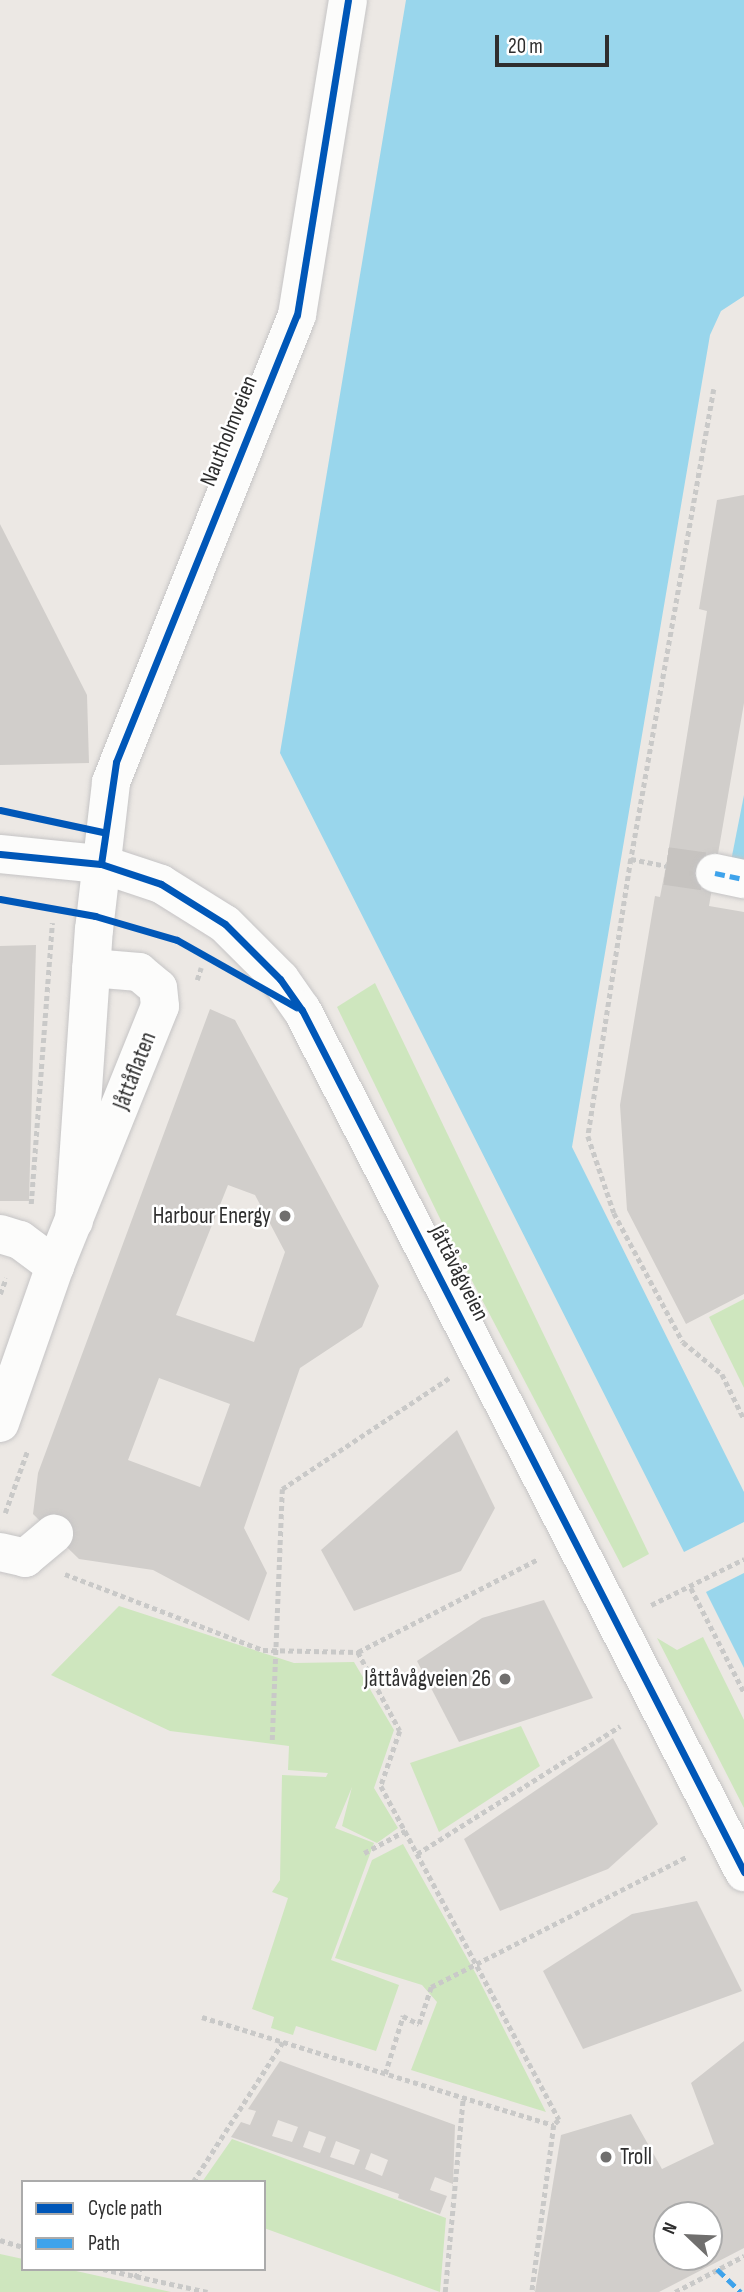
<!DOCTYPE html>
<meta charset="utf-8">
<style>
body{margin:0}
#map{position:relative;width:744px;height:2292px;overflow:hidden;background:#ece8e4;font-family:"Sofia Sans Condensed",sans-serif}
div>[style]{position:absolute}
.green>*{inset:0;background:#cee6be}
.water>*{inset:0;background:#99d6ec}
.building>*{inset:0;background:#d1cecb}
.minor-tunnel>*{height:38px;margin-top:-19px;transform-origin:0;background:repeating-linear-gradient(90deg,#c6c3c0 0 38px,transparent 0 57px)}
.path>*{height:4.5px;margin-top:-2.25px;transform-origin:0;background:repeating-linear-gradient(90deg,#c9c9c8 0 5px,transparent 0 8.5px)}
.roads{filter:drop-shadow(0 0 2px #c5c4c5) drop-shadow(0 0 2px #c5c4c5)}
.minor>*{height:38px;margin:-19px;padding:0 19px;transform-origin:19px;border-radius:19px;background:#fcfcfb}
.quiet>*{height:5px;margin-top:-2.5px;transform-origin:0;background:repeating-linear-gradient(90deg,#3ea3eb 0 10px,transparent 0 15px)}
.cycleway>*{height:7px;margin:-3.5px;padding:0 3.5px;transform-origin:3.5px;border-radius:3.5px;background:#0057b8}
.dots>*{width:19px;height:19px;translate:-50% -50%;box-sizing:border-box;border:4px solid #fff;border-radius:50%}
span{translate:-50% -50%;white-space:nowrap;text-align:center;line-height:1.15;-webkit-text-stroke:5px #fff;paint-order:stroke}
.street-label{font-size:23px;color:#2e2e2e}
.poi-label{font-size:23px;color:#2e2e2e}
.right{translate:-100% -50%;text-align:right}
.left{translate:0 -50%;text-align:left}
.legend{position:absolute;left:21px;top:2180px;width:245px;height:91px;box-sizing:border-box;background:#fff;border:2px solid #ababab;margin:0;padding:9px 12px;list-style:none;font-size:21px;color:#2e2e2e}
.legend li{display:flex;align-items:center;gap:14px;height:35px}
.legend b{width:35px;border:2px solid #ababab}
.north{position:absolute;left:653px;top:2201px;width:70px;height:70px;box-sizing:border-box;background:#fff;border:2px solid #ababab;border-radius:50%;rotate:293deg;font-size:19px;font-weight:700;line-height:28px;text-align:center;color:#2e2e2e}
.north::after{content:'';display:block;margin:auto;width:24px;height:32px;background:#706f6e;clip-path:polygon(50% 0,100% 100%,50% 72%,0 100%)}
.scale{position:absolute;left:495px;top:35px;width:114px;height:32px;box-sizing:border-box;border:4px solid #2e2e2e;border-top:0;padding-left:9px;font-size:21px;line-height:24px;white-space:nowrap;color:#2e2e2e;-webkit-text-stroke:5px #fff;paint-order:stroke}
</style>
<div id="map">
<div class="green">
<i style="clip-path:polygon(375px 983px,649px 1554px,623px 1568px,449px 1237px,337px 1007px)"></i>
<i style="clip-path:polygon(744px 1299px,744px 1388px,709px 1317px)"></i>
<i style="clip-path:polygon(119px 1606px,294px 1663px,354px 1662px,394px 1730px,374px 1788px,398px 1828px,377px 1843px,342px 1826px,352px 1787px,335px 1828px,374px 1843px,331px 1960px,399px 1985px,376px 2051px,296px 2026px,293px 2035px,271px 2028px,274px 2017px,252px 2009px,288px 1898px,272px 1892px,280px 1880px,282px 1775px,326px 1777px,328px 1773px,288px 1770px,289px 1746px,170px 1731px,51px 1675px)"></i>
<i style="clip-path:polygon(703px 1637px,744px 1720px,744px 1808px,657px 1638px,677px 1650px)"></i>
<i style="clip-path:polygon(521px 1726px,540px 1766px,439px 1832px,410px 1763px)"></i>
<i style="clip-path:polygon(403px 1844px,476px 1974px,546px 2112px,411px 2070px,437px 2002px,422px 1985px,335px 1958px,372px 1860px)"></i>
<i style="clip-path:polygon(232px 2139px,446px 2218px,440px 2292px,264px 2228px,264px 2182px,202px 2182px)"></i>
<i style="clip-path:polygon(0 2254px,23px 2259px,23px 2269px,67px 2269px,171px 2292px,0 2292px)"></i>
</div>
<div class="water">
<i style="clip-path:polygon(406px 0,744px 0,744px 296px,721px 311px,710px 335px,572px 1147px,744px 1492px,744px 1522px,684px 1552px,280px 753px)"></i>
<i style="clip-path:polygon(744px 795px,744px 863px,731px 861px)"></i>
<i style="clip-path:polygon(744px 1573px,744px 1668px,706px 1592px)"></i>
</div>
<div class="building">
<i style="clip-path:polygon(744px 495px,744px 703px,709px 906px,744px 912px,744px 1294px,686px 1324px,627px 1210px,620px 1105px,655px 896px,660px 897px,666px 866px,707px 611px,699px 609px,717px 500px)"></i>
<i style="clip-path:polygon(0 524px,87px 695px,89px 763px,0 765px)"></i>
<i style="clip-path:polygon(36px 945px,29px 1201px,0 1201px,0 946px)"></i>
<i style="clip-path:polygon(evenodd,210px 1009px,235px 1020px,379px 1286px,362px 1327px,300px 1368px,244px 1528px,267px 1573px,249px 1621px,153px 1570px,79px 1559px,33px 1514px,38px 1473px,210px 1009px,228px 1185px,255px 1195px,285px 1252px,254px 1342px,176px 1315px,228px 1185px,210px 1009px,159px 1378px,230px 1404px,200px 1487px,128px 1460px,159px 1378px)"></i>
<i style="clip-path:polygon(457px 1430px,495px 1508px,461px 1571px,354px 1611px,321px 1550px)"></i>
<i style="clip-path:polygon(544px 1600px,593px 1698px,459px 1742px,417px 1661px,482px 1618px)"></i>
<i style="clip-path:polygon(613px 1738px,658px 1824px,608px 1869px,500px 1911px,464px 1839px)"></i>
<i style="clip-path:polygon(697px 1901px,742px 1991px,583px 2049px,543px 1971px,632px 1914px)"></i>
<i style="clip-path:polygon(evenodd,744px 2041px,744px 2248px,659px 2292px,535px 2292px,561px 2135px,631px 2114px,662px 2169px,714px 2144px,691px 2083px,744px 2041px,667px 2215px,709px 2215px,709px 2257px,667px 2257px,667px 2215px)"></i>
<i style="clip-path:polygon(evenodd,280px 2061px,455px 2125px,453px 2184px,435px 2177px,430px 2190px,447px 2196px,440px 2214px,398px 2198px,399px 2194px,231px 2137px,241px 2122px,250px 2125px,256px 2111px,248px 2109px,280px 2061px,278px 2120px,298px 2127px,292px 2142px,272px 2136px,278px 2120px,280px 2061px,309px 2131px,326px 2137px,320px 2153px,303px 2147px,309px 2131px,280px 2061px,336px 2141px,360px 2150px,354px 2165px,330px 2157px,336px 2141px,280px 2061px,371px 2153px,388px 2160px,382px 2176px,365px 2169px,371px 2153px)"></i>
</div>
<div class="minor-tunnel">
<i style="left:666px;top:866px;width:49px;rotate:8.1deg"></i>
</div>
<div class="path">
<i style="left:714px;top:389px;width:477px;rotate:100deg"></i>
<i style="left:631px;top:859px;width:280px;rotate:98.8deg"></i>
<i style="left:588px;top:1136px;width:81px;rotate:71.3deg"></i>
<i style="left:614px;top:1213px;width:146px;rotate:61.9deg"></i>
<i style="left:683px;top:1342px;width:50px;rotate:39.4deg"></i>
<i style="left:722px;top:1374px;width:50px;rotate:63.9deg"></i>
<i style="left:631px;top:859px;width:36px;rotate:11deg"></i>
<i style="left:197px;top:980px;width:13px;rotate:-72deg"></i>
<i style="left:31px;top:1204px;width:282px;rotate:-85.7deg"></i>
<i style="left:0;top:1294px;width:17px;rotate:-69deg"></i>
<i style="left:5px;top:1513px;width:65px;rotate:-70.2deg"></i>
<i style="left:65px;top:1574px;width:212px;rotate:21deg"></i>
<i style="left:263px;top:1650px;width:95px;rotate:1.2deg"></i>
<i style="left:358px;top:1652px;width:89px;rotate:62deg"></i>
<i style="left:400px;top:1731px;width:58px;rotate:109.1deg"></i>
<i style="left:381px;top:1786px;width:378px;rotate:61.9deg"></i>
<i style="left:559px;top:2120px;width:7px;rotate:135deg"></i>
<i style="left:554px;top:2125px;width:168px;rotate:97.5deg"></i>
<i style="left:691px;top:1588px;width:117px;rotate:63deg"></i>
<i style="left:651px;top:1605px;width:104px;rotate:-26.3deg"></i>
<i style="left:358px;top:1652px;width:203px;rotate:-27.3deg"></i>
<i style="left:272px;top:1740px;width:251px;rotate:-87.7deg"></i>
<i style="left:282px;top:1489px;width:201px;rotate:-33.6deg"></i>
<i style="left:364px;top:1853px;width:47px;rotate:-28.2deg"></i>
<i style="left:417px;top:1854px;width:240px;rotate:-32.2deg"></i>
<i style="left:202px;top:2017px;width:368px;rotate:17.1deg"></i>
<i style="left:385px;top:2074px;width:61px;rotate:-72.8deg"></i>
<i style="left:403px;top:2016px;width:18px;rotate:27deg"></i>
<i style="left:419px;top:2024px;width:39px;rotate:-72deg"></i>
<i style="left:431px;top:1987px;width:286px;rotate:-27deg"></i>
<i style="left:193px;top:2182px;width:166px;rotate:-57.3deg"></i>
<i style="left:0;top:2240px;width:24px;rotate:17deg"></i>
<i style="left:103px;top:2269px;width:107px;rotate:12.4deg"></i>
<i style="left:135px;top:2278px;width:10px;rotate:-61deg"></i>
<i style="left:445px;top:2292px;width:195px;rotate:-84.7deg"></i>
<i style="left:675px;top:2292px;width:78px;rotate:-27.6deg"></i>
</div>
<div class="roads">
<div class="minor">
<i style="left:0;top:854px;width:101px;rotate:5.7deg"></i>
<i style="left:101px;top:864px;width:63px;rotate:18.4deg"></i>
<i style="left:161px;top:884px;width:75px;rotate:32deg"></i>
<i style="left:225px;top:924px;width:78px;rotate:45deg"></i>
<i style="left:280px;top:979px;width:38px;rotate:55deg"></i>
<i style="left:302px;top:1010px;width:969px;rotate:62.85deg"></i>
<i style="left:715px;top:873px;width:30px;rotate:12deg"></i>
<i style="left:74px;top:1221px;width:292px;rotate:-86.1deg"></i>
<i style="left:94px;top:930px;width:149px;rotate:-83.4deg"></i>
<i style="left:111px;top:782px;width:503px;rotate:-68.28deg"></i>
<i style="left:297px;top:315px;width:319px;rotate:-80.8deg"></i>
<i style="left:0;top:1234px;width:21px;rotate:17deg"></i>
<i style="left:20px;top:1240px;width:44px;rotate:36.6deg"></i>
<i style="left:0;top:1423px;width:166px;rotate:-70.7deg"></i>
<i style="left:55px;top:1266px;width:280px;rotate:-68deg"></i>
<i style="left:160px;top:1006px;width:18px;rotate:-96deg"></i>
<i style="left:158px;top:988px;width:25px;rotate:-140deg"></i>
<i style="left:139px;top:972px;width:48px;rotate:-175.2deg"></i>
<i style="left:0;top:1552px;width:26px;rotate:13deg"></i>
<i style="left:25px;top:1558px;width:38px;rotate:-40deg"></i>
</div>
</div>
<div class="quiet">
<i style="left:715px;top:873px;width:30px;rotate:12deg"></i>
<i style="left:717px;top:2269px;width:33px;rotate:44deg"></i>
</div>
<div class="cycleway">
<i style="left:0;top:810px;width:105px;rotate:12.1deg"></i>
<i style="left:0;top:854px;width:101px;rotate:5.7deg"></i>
<i style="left:101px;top:864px;width:63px;rotate:18.4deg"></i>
<i style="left:161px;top:884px;width:75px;rotate:32deg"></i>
<i style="left:225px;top:924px;width:78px;rotate:45deg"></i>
<i style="left:280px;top:979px;width:38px;rotate:55deg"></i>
<i style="left:302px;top:1010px;width:969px;rotate:62.85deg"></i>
<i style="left:101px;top:864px;width:103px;rotate:-81.6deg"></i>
<i style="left:116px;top:762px;width:482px;rotate:-68deg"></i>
<i style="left:297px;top:315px;width:319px;rotate:-80.8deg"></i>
<i style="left:0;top:899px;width:97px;rotate:10.1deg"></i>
<i style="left:95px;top:916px;width:85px;rotate:16.3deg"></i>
<i style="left:177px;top:940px;width:137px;rotate:29.4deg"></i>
</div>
<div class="dots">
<i style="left:285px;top:1216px;background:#706f6e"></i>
<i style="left:505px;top:1679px;background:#706f6e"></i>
<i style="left:606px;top:2157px;background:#706f6e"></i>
</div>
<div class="street-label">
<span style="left:229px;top:431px;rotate:-68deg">Nautholmveien</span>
<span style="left:135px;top:1071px;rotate:-69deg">Jåttåflaten</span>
<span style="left:459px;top:1273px;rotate:63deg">Jåttåvågveien</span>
</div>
<div class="poi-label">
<span class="right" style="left:271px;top:1216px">Harbour Energy</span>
<span class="right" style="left:491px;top:1679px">Jåttåvågveien 26</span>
<span class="left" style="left:620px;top:2157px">Troll</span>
</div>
<ul class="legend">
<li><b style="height:9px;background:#0057b8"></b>Cycle path</li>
<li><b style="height:9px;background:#3ea3eb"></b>Path</li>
</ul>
<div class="north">N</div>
<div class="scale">20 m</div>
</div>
